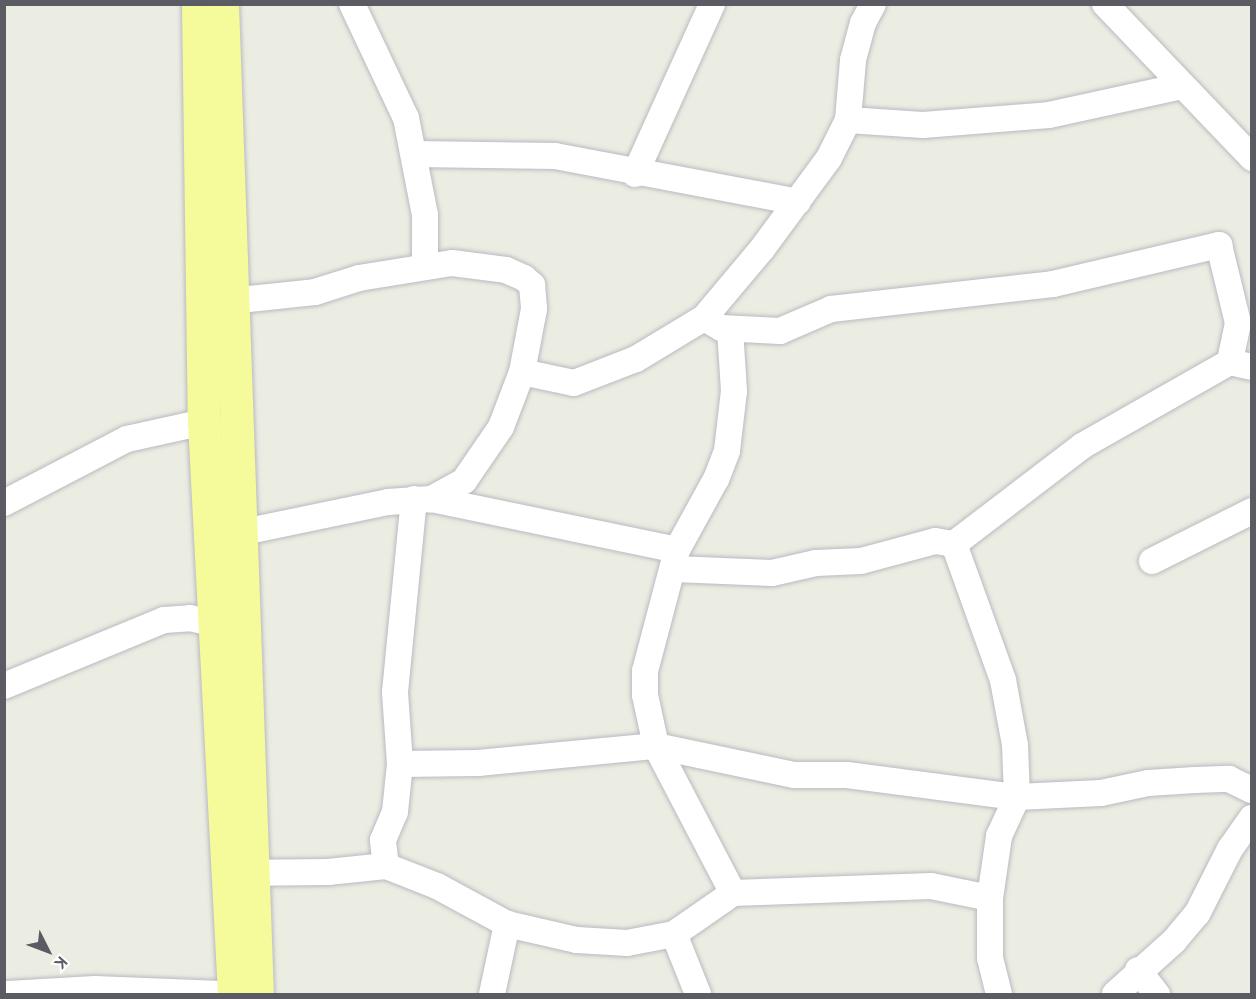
<!DOCTYPE html>
<style>
body{margin:0}
#map{position:relative;width:1256px;height:999px;overflow:hidden;background:#ecede2;font-family:Ubuntu,sans-serif}
div>[style]{position:absolute}
.roads{filter:drop-shadow(0 0 2px #babac1) drop-shadow(0 0 2px #babac1)}
.minor>*{height:26px;margin:-13px;padding:0 13px;transform-origin:13px;border-radius:13px;background:#fff}
.trunk>*{height:33px;margin:-16.5px;padding:0 16.5px;transform-origin:16.5px;border-radius:16.5px;background:#f5fa9a}
span{translate:-50% -50%;white-space:nowrap;text-align:center;line-height:1.15;-webkit-text-stroke:4.5px #fff;paint-order:stroke}
.frame{position:absolute;inset:0;border:6px solid #5b5c63;pointer-events:none}
.north{position:absolute;left:18px;top:921px;width:60px;height:60px;-webkit-text-stroke:4px #fff;paint-order:stroke;rotate:132deg;font-size:16px;font-weight:700;line-height:24px;text-align:center;color:#5b5c63}
.north::after{content:'';display:block;margin:auto;width:21px;height:27px;background:#5b5c63;clip-path:polygon(50% 0,100% 100%,50% 72%,0 100%)}
</style>
<div id="map">
<div class="roads">
<div class="minor">
<i style="left:352px;top:4px;width:126px;rotate:64.7deg"></i>
<i style="left:406px;top:118px;width:99px;rotate:78.9deg"></i>
<i style="left:425px;top:215px;width:50px;rotate:90deg"></i>
<i style="left:1105px;top:4px;width:213px;rotate:46.3deg"></i>
<i style="left:848px;top:120px;width:75px;rotate:3.8deg"></i>
<i style="left:923px;top:125px;width:126px;rotate:-4.5deg"></i>
<i style="left:1049px;top:115px;width:136px;rotate:-12.3deg"></i>
<i style="left:415px;top:154px;width:140px;rotate:0.8deg"></i>
<i style="left:555px;top:156px;width:247px;rotate:10.7deg"></i>
<i style="left:635px;top:174px;width:187px;rotate:-65.6deg"></i>
<i style="left:230px;top:301px;width:85px;rotate:-6deg"></i>
<i style="left:315px;top:292px;width:46px;rotate:-17.7deg"></i>
<i style="left:359px;top:278px;width:94px;rotate:-9.2deg"></i>
<i style="left:452px;top:263px;width:54px;rotate:7.4deg"></i>
<i style="left:506px;top:270px;width:20px;rotate:24deg"></i>
<i style="left:524px;top:278px;width:11px;rotate:41deg"></i>
<i style="left:532px;top:285px;width:24px;rotate:85deg"></i>
<i style="left:534px;top:309px;width:64px;rotate:100.8deg"></i>
<i style="left:522px;top:372px;width:59px;rotate:110.9deg"></i>
<i style="left:501px;top:427px;width:65px;rotate:124.4deg"></i>
<i style="left:464px;top:481px;width:38px;rotate:151deg"></i>
<i style="left:431px;top:499px;width:43px;rotate:176deg"></i>
<i style="left:388px;top:502px;width:153px;rotate:168.3deg"></i>
<i style="left:704px;top:318px;width:20px;rotate:30deg"></i>
<i style="left:721px;top:328px;width:59px;rotate:2.9deg"></i>
<i style="left:780px;top:331px;width:56px;rotate:-23.3deg"></i>
<i style="left:831px;top:309px;width:223px;rotate:-6.4deg"></i>
<i style="left:1053px;top:284px;width:171px;rotate:-13.2deg"></i>
<i style="left:1219px;top:245px;width:80px;rotate:76.3deg"></i>
<i style="left:1238px;top:323px;width:40px;rotate:102deg"></i>
<i style="left:730px;top:329px;width:62px;rotate:86.3deg"></i>
<i style="left:734px;top:391px;width:60px;rotate:96.7deg"></i>
<i style="left:727px;top:451px;width:30px;rotate:111deg"></i>
<i style="left:716px;top:479px;width:81px;rotate:118.8deg"></i>
<i style="left:677px;top:550px;width:125px;rotate:104.8deg"></i>
<i style="left:645px;top:671px;width:24px;rotate:90deg"></i>
<i style="left:645px;top:695px;width:52px;rotate:77.8deg"></i>
<i style="left:656px;top:746px;width:166px;rotate:62.4deg"></i>
<i style="left:522px;top:372px;width:53px;rotate:11.9deg"></i>
<i style="left:574px;top:383px;width:66px;rotate:-21.2deg"></i>
<i style="left:636px;top:359px;width:79px;rotate:-31.1deg"></i>
<i style="left:704px;top:318px;width:90px;rotate:-50deg"></i>
<i style="left:762px;top:249px;width:113px;rotate:-53.6deg"></i>
<i style="left:829px;top:158px;width:42px;rotate:-63.4deg"></i>
<i style="left:848px;top:120px;width:60px;rotate:-85.2deg"></i>
<i style="left:853px;top:60px;width:38px;rotate:-75deg"></i>
<i style="left:863px;top:23px;width:21px;rotate:-62deg"></i>
<i style="left:431px;top:499px;width:251px;rotate:11.7deg"></i>
<i style="left:4px;top:503px;width:139px;rotate:-27.5deg"></i>
<i style="left:127px;top:439px;width:79px;rotate:-12.4deg"></i>
<i style="left:1152px;top:561px;width:112px;rotate:-26.6deg"></i>
<i style="left:674px;top:569px;width:98px;rotate:2.3deg"></i>
<i style="left:772px;top:573px;width:45px;rotate:-12.8deg"></i>
<i style="left:816px;top:563px;width:45px;rotate:-2.5deg"></i>
<i style="left:861px;top:561px;width:77px;rotate:-15.1deg"></i>
<i style="left:935px;top:541px;width:19px;rotate:9deg"></i>
<i style="left:954px;top:544px;width:161px;rotate:-37.4deg"></i>
<i style="left:1082px;top:446px;width:170px;rotate:-29.6deg"></i>
<i style="left:1230px;top:362px;width:23px;rotate:13deg"></i>
<i style="left:4px;top:686px;width:173px;rotate:-22.4deg"></i>
<i style="left:164px;top:620px;width:26px;rotate:-4deg"></i>
<i style="left:190px;top:618px;width:28px;rotate:13deg"></i>
<i style="left:400px;top:764px;width:78px;rotate:-0.7deg"></i>
<i style="left:478px;top:763px;width:179px;rotate:-5.5deg"></i>
<i style="left:656px;top:746px;width:141px;rotate:11.9deg"></i>
<i style="left:794px;top:775px;width:53px"></i>
<i style="left:847px;top:775px;width:171px;rotate:7.4deg"></i>
<i style="left:1017px;top:797px;width:52px;rotate:-92.2deg"></i>
<i style="left:1015px;top:745px;width:66px;rotate:-100.5deg"></i>
<i style="left:1003px;top:680px;width:145px;rotate:-109.8deg"></i>
<i style="left:386px;top:866px;width:26px;rotate:-97deg"></i>
<i style="left:383px;top:840px;width:30px;rotate:-67deg"></i>
<i style="left:395px;top:812px;width:48px;rotate:-84.1deg"></i>
<i style="left:400px;top:764px;width:72px;rotate:-94deg"></i>
<i style="left:395px;top:692px;width:194px;rotate:-84.4deg"></i>
<i style="left:236px;top:873px;width:92px;rotate:-0.6deg"></i>
<i style="left:328px;top:872px;width:58px;rotate:-5.9deg"></i>
<i style="left:386px;top:866px;width:55px;rotate:21.4deg"></i>
<i style="left:437px;top:886px;width:80px;rotate:28.5deg"></i>
<i style="left:507px;top:924px;width:72px;rotate:12.9deg"></i>
<i style="left:577px;top:940px;width:50px;rotate:3.4deg"></i>
<i style="left:627px;top:943px;width:48px;rotate:-10.8deg"></i>
<i style="left:674px;top:934px;width:72px;rotate:-34.8deg"></i>
<i style="left:733px;top:893px;width:198px;rotate:-2deg"></i>
<i style="left:931px;top:886px;width:60px;rotate:11.5deg"></i>
<i style="left:674px;top:934px;width:65px;rotate:68.2deg"></i>
<i style="left:1138px;top:970px;width:31px;rotate:52deg"></i>
<i style="left:8px;top:994px;width:87px;rotate:-3.3deg"></i>
<i style="left:95px;top:989px;width:126px;rotate:2.3deg"></i>
<i style="left:492px;top:994px;width:72px;rotate:-77.9deg"></i>
<i style="left:999px;top:994px;width:37px;rotate:-104deg"></i>
<i style="left:990px;top:958px;width:60px;rotate:-90deg"></i>
<i style="left:990px;top:898px;width:63px;rotate:-81.7deg"></i>
<i style="left:999px;top:836px;width:43px;rotate:-65.2deg"></i>
<i style="left:1017px;top:797px;width:84px;rotate:-2.7deg"></i>
<i style="left:1101px;top:793px;width:48px;rotate:-12deg"></i>
<i style="left:1148px;top:783px;width:47px;rotate:-3.7deg"></i>
<i style="left:1195px;top:780px;width:34px;rotate:-2deg"></i>
<i style="left:1229px;top:779px;width:25px;rotate:26deg"></i>
<i style="left:1115px;top:994px;width:79px;rotate:-41.9deg"></i>
<i style="left:1174px;top:941px;width:35px;rotate:-50deg"></i>
<i style="left:1197px;top:914px;width:73px;rotate:-63.1deg"></i>
<i style="left:1230px;top:849px;width:38px;rotate:-55deg"></i>
</div>
<div class="trunk">
<i style="left:198px;top:4px;width:418px;rotate:89.2deg"></i>
<i style="left:204px;top:422px;width:573px;rotate:87deg"></i>
<i style="left:222px;top:4px;width:991px;rotate:87.98deg"></i>
</div>
</div>
<div class="frame"></div>
<div class="north">K</div>
</div>
